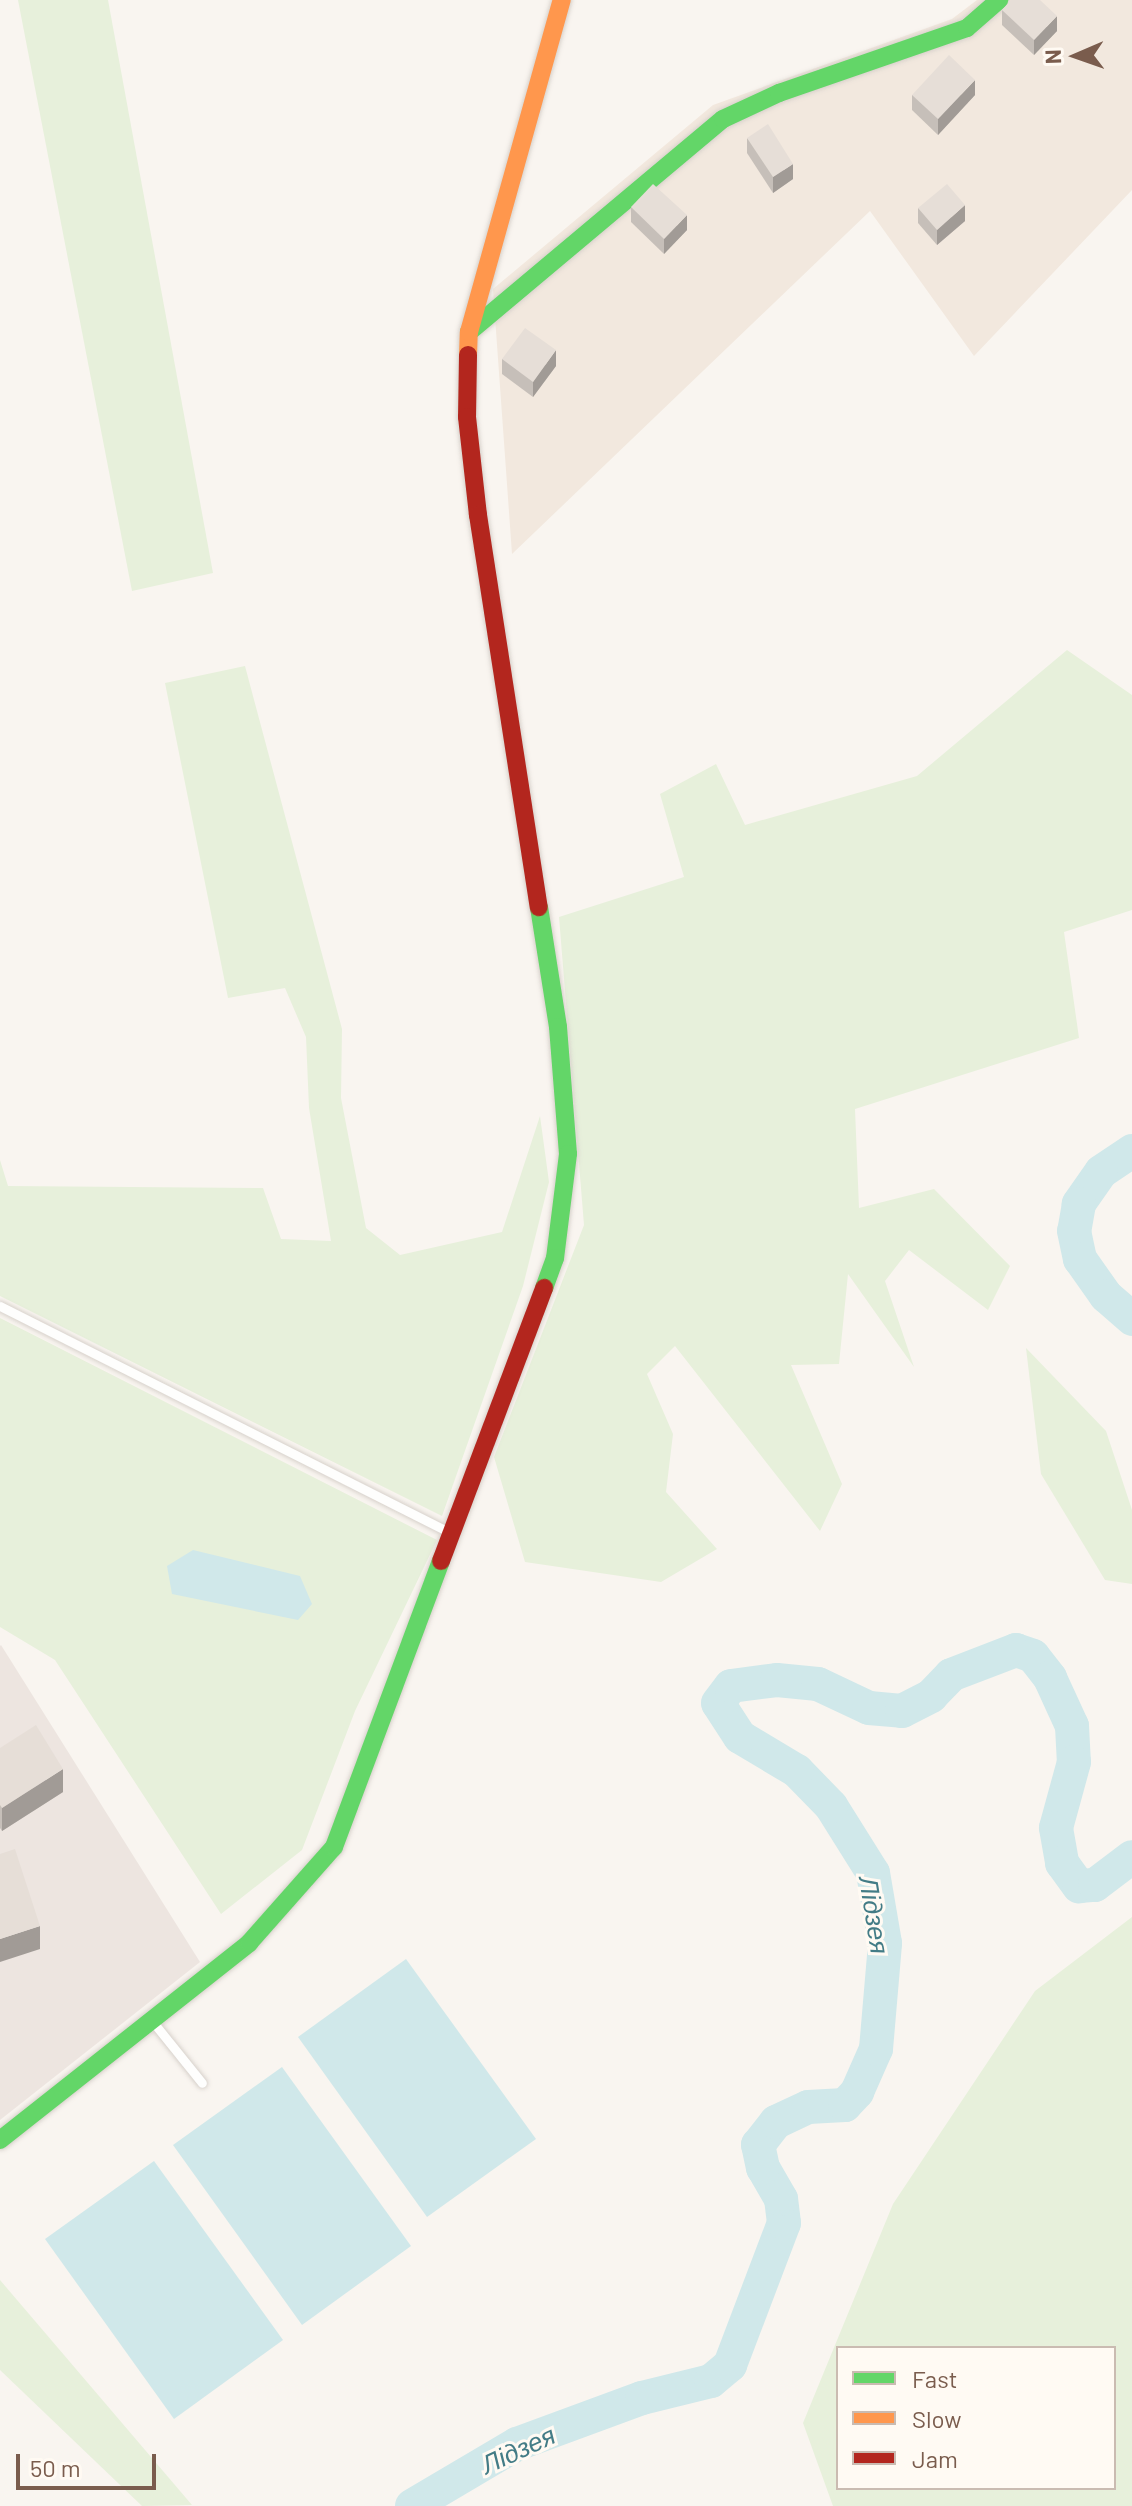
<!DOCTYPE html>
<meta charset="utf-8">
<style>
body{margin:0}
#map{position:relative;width:1132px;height:2506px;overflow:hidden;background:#f9f5f0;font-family:Barlow,sans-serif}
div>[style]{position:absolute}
.residential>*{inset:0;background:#f2e8de}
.industrial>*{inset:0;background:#ede5e0}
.green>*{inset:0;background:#e7f0db}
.water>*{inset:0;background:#d0e8ea}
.river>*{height:34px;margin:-17px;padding:0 17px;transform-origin:17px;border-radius:17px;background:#d0e8ea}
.roads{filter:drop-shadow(0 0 2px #d7d1cb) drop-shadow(0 0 2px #d7d1cb)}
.lane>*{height:9px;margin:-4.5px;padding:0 4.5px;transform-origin:4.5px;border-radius:4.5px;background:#fefefd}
.fast>*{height:18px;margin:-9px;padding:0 9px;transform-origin:9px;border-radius:9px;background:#63d668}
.slow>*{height:18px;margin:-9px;padding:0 9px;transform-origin:9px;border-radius:9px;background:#ff974d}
.jam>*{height:18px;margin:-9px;padding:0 9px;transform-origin:9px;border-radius:9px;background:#b3261e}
.wall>*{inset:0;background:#c6bfb9}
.shaded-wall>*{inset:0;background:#a19b96}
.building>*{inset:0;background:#e6ded7}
span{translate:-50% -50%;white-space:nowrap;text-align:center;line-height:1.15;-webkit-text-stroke:6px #fffaf3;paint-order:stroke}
.water-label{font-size:26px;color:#437c86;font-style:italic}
.legend{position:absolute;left:836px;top:2346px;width:280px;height:144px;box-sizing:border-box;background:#fffaf3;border:2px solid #cabbb1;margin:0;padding:10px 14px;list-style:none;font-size:24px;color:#7a5c4d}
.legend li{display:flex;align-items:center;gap:16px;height:40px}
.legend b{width:40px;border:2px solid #cabbb1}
.north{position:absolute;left:1036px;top:16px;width:80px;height:80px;-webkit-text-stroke:6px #fffaf3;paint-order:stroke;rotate:268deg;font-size:22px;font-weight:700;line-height:32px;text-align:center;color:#7a5c4d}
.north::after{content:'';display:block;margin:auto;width:28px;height:36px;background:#7a5c4d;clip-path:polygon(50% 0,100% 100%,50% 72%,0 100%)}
.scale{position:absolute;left:16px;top:2454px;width:140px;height:36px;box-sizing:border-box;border:4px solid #7a5c4d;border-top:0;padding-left:10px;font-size:24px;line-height:28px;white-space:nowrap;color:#7a5c4d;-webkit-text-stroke:6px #fffaf3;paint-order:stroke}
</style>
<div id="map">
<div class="residential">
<i style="clip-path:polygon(977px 0,1132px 0,1132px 190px,974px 356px,870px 211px,512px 554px,493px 289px,713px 105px,952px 19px)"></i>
</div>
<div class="industrial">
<i style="clip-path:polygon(1px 1645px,200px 1962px,0 2120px,0 1646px)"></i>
</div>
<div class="green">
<i style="clip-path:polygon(18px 0,108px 0,213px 573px,132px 591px)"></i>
<i style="clip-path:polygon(1067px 650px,1132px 695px,1132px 910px,1064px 932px,1079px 1038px,855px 1109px,859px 1208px,934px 1189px,1010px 1266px,988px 1310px,909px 1250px,885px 1281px,914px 1367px,848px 1274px,839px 1364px,791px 1365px,842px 1484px,820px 1531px,675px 1346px,647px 1374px,673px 1434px,666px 1492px,717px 1549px,661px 1582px,525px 1562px,494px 1457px,584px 1225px,559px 917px,684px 877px,660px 794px,716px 764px,745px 825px,917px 776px)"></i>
<i style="clip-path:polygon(245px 666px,342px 1029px,341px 1098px,366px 1228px,400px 1255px,502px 1232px,540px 1116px,549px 1182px,523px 1286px,442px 1516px,0 1296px,0 1160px,8px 1186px,263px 1188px,281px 1239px,331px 1241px,309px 1108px,306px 1037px,285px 988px,228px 998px,165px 683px)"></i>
<i style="clip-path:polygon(0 1318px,437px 1540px,355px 1711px,302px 1850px,221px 1914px,55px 1660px,0 1627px)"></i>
<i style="clip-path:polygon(1026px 1348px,1106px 1431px,1132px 1510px,1132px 1584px,1105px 1580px,1041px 1474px)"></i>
<i style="clip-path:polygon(evenodd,1132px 1917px,1132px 2506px,833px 2506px,803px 2423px,893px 2204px,1035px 1991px,1132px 1917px,838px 2348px,1114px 2348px,1114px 2488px,838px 2488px,838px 2348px)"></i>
<i style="clip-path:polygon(0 2280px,192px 2505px,142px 2506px,0 2370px)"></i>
</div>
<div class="water">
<i style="clip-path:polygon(193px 1550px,300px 1576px,312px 1604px,298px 1620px,172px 1594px,167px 1566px)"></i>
<i style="clip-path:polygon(406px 1959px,536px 2139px,427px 2217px,298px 2037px)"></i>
<i style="clip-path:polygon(282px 2067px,411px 2246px,302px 2325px,173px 2145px)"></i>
<i style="clip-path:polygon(154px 2161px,283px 2340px,174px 2419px,45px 2239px)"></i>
</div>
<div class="river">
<i style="left:1132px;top:1151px;width:37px;rotate:146deg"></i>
<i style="left:1101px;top:1172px;width:39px;rotate:125deg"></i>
<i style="left:1079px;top:1204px;width:27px;rotate:100deg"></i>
<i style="left:1074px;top:1231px;width:29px;rotate:78deg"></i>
<i style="left:1080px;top:1259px;width:45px;rotate:54.9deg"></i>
<i style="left:1106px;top:1296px;width:35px;rotate:41deg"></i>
<i style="left:412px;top:2506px;width:122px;rotate:-30.6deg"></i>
<i style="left:517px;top:2444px;width:133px;rotate:-20.2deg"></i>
<i style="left:642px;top:2398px;width:71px;rotate:-13.8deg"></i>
<i style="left:711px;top:2381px;width:25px;rotate:-40deg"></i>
<i style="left:730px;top:2365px;width:152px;rotate:-69.2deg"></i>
<i style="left:784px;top:2223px;width:24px;rotate:-97deg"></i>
<i style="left:781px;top:2199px;width:36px;rotate:-120deg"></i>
<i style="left:763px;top:2168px;width:24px;rotate:-102deg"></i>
<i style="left:758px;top:2145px;width:29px;rotate:-52deg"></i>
<i style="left:776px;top:2122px;width:35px;rotate:-25deg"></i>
<i style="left:808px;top:2107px;width:37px;rotate:-3deg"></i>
<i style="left:845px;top:2105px;width:18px;rotate:-47deg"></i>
<i style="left:857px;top:2092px;width:47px;rotate:-66.2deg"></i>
<i style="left:876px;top:2049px;width:106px;rotate:-85.1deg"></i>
<i style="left:885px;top:1943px;width:71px;rotate:-99.7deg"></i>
<i style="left:873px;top:1873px;width:79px;rotate:-122.1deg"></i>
<i style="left:831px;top:1806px;width:49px;rotate:-134.2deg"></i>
<i style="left:797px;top:1771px;width:66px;rotate:-149.2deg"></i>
<i style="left:740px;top:1737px;width:40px;rotate:-122.9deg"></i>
<i style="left:718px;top:1703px;width:21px;rotate:-53deg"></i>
<i style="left:731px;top:1686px;width:46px;rotate:-7.4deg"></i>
<i style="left:777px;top:1680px;width:41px;rotate:5.6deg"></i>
<i style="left:818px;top:1684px;width:56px;rotate:25.2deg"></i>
<i style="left:869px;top:1708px;width:33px;rotate:5deg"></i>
<i style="left:902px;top:1711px;width:33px;rotate:-27deg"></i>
<i style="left:931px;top:1696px;width:29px;rotate:-46deg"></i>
<i style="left:951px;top:1675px;width:70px;rotate:-21deg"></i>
<i style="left:1016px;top:1650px;width:18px;rotate:19deg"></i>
<i style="left:1033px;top:1656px;width:28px;rotate:52deg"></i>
<i style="left:1050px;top:1678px;width:53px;rotate:65.4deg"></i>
<i style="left:1072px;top:1726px;width:36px;rotate:87deg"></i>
<i style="left:1074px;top:1762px;width:68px;rotate:105.3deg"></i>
<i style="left:1056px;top:1828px;width:36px;rotate:80deg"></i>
<i style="left:1062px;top:1863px;width:29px;rotate:54deg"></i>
<i style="left:1079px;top:1886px;width:16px;rotate:-4deg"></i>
<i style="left:1095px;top:1885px;width:46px;rotate:-37.1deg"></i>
</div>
<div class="roads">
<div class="lane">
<i style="left:0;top:1306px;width:503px;rotate:26.72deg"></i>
<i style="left:153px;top:2022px;width:78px;rotate:51.2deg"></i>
</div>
<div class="fast">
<i style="left:469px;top:332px;width:331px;rotate:-40deg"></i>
<i style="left:723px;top:119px;width:62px;rotate:-24.9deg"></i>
<i style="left:779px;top:93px;width:199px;rotate:-19.1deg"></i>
<i style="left:967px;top:28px;width:43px;rotate:-41.2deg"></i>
<i style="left:539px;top:907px;width:121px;rotate:81deg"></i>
<i style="left:558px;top:1027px;width:127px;rotate:85.5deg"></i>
<i style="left:568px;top:1154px;width:105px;rotate:97.1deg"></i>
<i style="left:555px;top:1258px;width:32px;rotate:110deg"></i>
<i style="left:0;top:2140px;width:318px;rotate:-38.3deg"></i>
<i style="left:249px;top:1943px;width:128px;rotate:-48.5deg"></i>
<i style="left:334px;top:1847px;width:305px;rotate:-69.5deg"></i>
</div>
<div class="slow">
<i style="left:468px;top:355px;width:23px;rotate:-88deg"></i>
<i style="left:469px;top:332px;width:345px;rotate:-74.4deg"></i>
</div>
<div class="jam">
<i style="left:468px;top:355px;width:62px;rotate:90.9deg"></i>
<i style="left:467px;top:417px;width:99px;rotate:83.6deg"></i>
<i style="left:478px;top:515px;width:397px;rotate:81.2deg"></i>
<i style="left:441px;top:1561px;width:292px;rotate:-69.3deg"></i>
</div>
</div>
<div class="wall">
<i style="clip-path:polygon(1002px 10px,1057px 31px,1034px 55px,1002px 25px)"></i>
<i style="clip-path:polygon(912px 95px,975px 95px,938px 135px,912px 110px)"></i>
<i style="clip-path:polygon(747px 138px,793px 179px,773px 193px,747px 153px)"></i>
<i style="clip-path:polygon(631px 207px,687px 230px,664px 254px,631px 222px)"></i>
<i style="clip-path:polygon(918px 208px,965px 221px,937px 245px,918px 223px)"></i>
<i style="clip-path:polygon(502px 359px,556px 366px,533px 397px,502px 374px)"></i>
<i style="clip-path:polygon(0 1748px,63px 1792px,2px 1831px,0 1828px)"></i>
</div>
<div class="shaded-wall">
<i style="clip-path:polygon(1057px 16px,1057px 31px,1034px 55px,1034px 40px)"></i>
<i style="clip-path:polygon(975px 80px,975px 95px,938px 135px,938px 119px)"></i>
<i style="clip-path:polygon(793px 164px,793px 179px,773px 193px,773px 177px)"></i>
<i style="clip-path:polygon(965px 205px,965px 221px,937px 245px,937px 230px)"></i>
<i style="clip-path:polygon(687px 215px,687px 230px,664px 254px,664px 239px)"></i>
<i style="clip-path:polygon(556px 350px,556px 366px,533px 397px,533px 382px)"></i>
<i style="clip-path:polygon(63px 1769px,63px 1792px,2px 1831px,2px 1808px)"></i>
<i style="clip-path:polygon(40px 1926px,40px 1949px,0 1962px,0 1939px)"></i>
</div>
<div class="building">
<i style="clip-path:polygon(1011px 0,1040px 0,1057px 16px,1034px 40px,1002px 10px)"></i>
<i style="clip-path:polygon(949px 55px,975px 80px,938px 119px,912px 95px)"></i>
<i style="clip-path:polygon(768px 124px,793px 164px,773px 177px,747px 138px)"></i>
<i style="clip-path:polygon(653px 184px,687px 215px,664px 239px,631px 207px)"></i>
<i style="clip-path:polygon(947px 184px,965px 205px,937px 230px,918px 208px)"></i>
<i style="clip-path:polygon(525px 328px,556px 350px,533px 382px,502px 359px)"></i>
<i style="clip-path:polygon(36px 1725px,63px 1769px,2px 1808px,0 1805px,0 1748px)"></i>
<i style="clip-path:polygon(15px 1849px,40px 1926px,0 1939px,0 1854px)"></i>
</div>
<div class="water-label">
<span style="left:875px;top:1915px;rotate:81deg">Лідзея</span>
<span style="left:518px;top:2449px;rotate:-25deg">Лідзея</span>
</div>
<ul class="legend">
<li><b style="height:10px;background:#63d668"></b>Fast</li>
<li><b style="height:10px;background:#ff974d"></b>Slow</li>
<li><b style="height:10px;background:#b3261e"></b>Jam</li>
</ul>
<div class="north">N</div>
<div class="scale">50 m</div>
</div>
